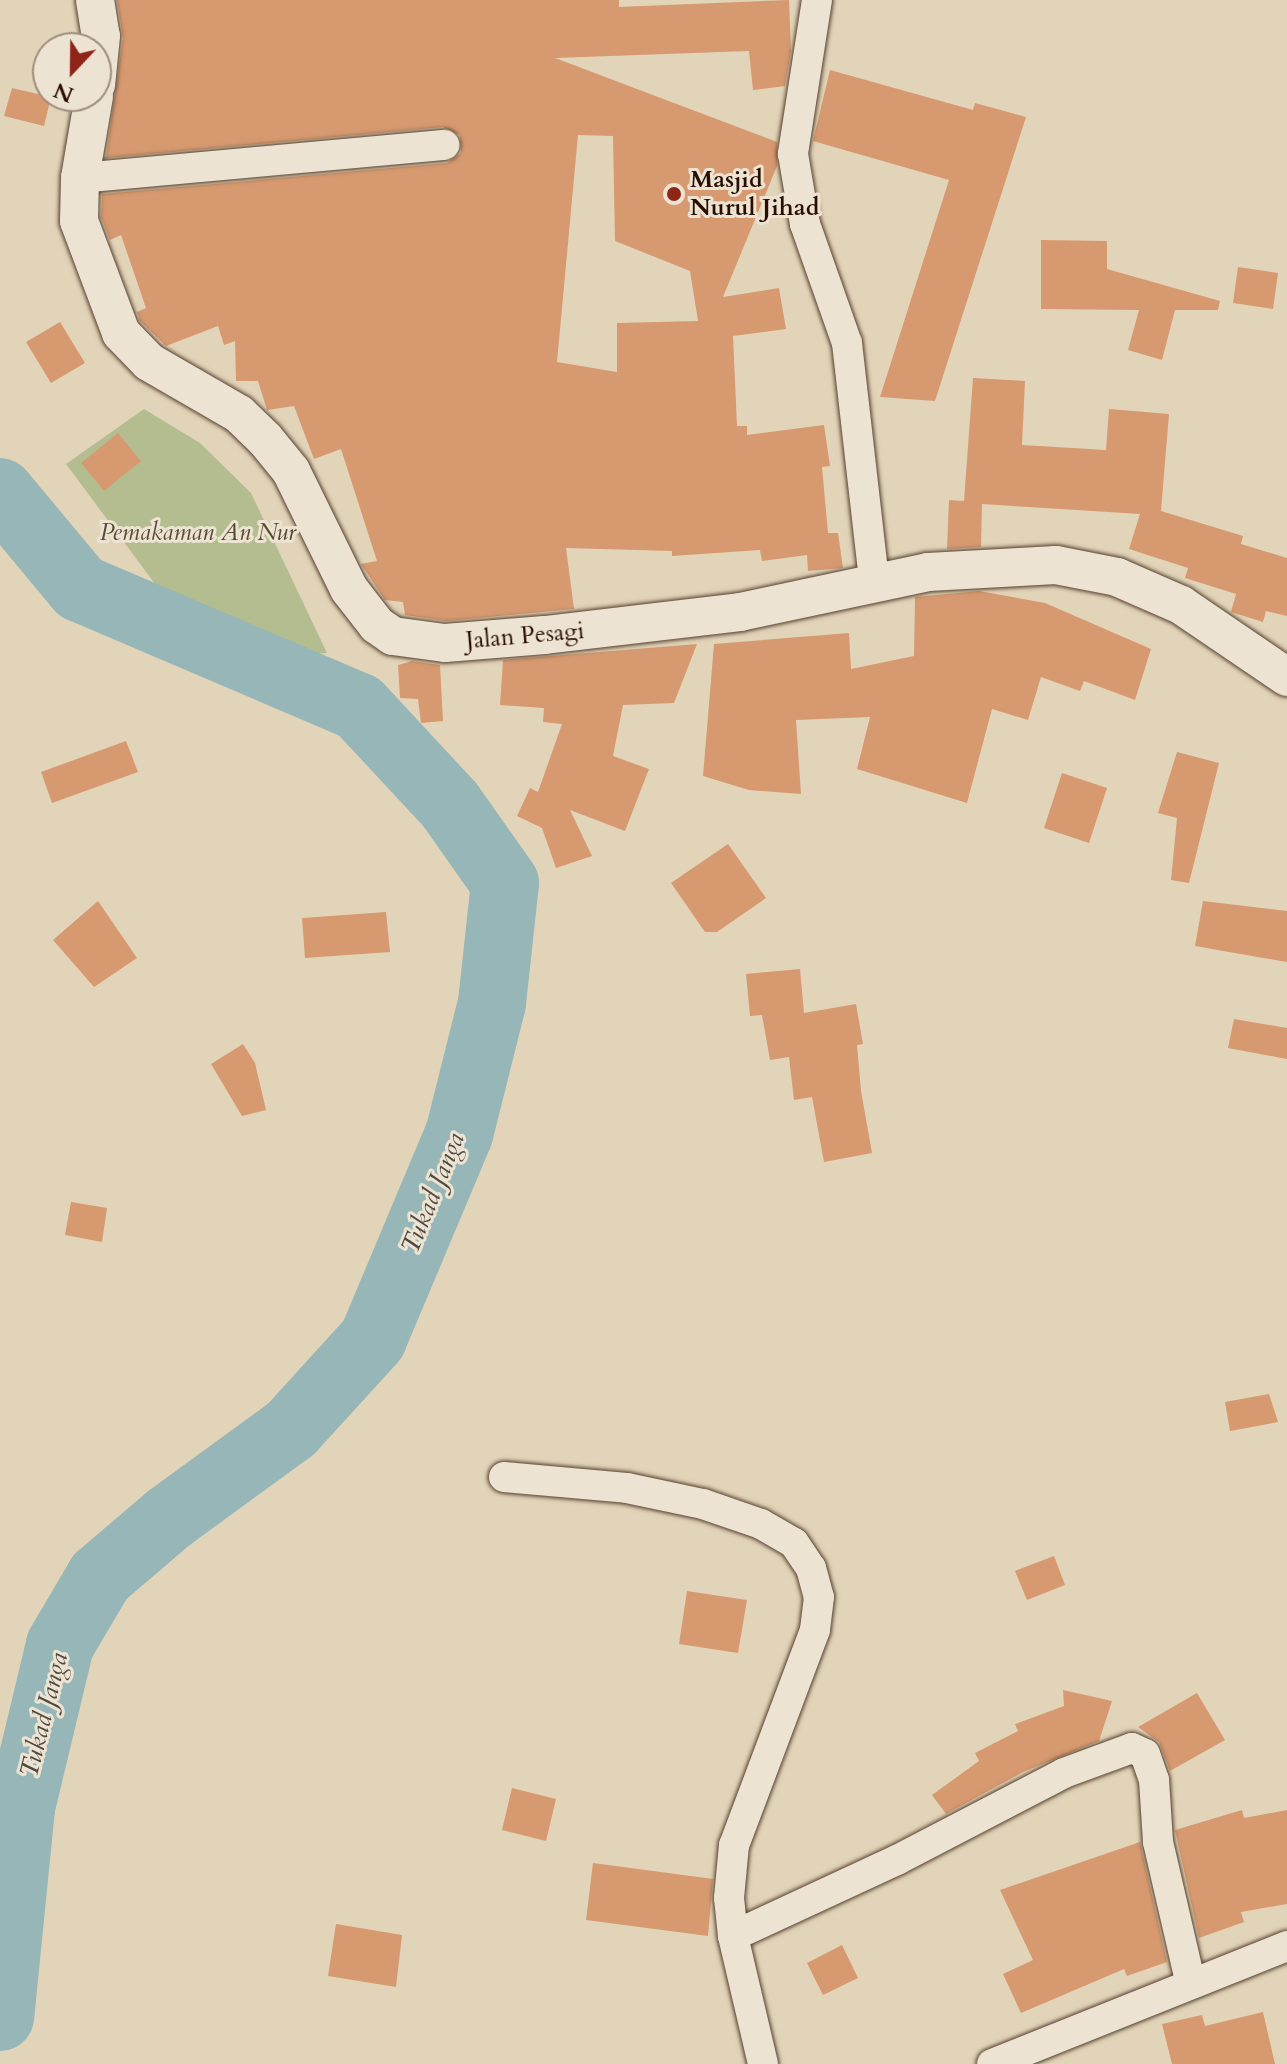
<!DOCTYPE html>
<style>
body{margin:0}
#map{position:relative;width:1287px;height:2064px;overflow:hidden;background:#e2d4b9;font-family:Cardo,serif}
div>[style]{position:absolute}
.green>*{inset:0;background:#b3bd8f}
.river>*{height:68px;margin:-34px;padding:0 34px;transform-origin:34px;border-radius:34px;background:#97b6b8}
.building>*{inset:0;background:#d79970}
.roads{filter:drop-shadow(0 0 2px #57402e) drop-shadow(0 0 2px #57402e)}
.minor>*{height:30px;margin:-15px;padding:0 15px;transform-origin:15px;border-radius:15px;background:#ece3d2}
.tertiary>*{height:38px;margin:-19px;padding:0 19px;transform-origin:19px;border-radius:19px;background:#ece3d2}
.dots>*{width:22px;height:22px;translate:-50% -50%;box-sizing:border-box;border:4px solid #ece3d2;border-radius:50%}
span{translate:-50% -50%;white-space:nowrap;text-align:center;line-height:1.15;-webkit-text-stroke:6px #ece3d2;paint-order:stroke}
.poi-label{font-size:24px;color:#290e00;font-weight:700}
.left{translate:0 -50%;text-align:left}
.park-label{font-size:24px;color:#594b32;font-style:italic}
.street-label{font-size:24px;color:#290e00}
.water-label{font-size:26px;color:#504940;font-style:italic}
.north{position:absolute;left:32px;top:32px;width:80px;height:80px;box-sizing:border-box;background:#ece3d2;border:2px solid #9e8e7e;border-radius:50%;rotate:202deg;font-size:22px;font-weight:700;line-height:32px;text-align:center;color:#290e00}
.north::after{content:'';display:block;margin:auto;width:28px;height:36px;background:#8f2418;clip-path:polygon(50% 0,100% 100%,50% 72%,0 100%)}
</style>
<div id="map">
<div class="green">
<i style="clip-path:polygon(144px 409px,200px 443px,251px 493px,327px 653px,269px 655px,181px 619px,66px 464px)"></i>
</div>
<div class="river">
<i style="left:0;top:492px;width:125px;rotate:50.2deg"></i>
<i style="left:80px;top:588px;width:303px;rotate:23.1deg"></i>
<i style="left:359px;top:707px;width:134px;rotate:47.1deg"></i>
<i style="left:450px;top:805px;width:95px;rotate:54.8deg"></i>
<i style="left:505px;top:883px;width:121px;rotate:96.2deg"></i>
<i style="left:492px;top:1003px;width:135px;rotate:104.1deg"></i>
<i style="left:459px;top:1134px;width:222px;rotate:112.8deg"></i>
<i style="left:373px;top:1339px;width:122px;rotate:132.3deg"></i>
<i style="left:291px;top:1429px;width:151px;rotate:143.9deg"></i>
<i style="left:169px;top:1518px;width:91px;rotate:139.5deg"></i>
<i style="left:100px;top:1577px;width:79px;rotate:120.5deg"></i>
<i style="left:60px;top:1645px;width:168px;rotate:103.5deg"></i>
<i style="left:21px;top:1808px;width:210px;rotate:95.7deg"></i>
</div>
<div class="building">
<i style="clip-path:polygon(evenodd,117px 0,619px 0,619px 7px,789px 0,791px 51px,785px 86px,753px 90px,749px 51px,555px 58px,777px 142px,777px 166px,723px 297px,779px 288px,786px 329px,733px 336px,737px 426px,747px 426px,747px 435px,824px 425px,830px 466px,822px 467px,828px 533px,838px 533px,843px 568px,808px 571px,807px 555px,762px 561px,760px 550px,672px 556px,672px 551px,566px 548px,574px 609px,446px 621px,405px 615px,403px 602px,385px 600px,361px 564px,377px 561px,341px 449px,314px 459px,294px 406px,267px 410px,258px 381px,236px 381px,235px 341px,224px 345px,218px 326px,166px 346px,140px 321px,137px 312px,146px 308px,121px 235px,110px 240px,101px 217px,102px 194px,447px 163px,461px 153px,460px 135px,443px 127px,106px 158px,123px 38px,117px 0,578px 135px,613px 136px,615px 241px,690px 271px,698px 321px,617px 323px,617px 372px,557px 362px,578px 135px)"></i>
<i style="clip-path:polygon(830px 70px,973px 110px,975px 103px,1026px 117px,935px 401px,880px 397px,949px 180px,813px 141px)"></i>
<i style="clip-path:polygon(12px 88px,51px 97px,44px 126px,4px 116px)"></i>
<i style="clip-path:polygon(1041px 240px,1107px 241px,1107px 269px,1220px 301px,1218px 310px,1175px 310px,1162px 360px,1128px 350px,1139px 310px,1041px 309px)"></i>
<i style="clip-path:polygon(1238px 267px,1278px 273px,1273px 309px,1233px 303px)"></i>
<i style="clip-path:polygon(60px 322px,85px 363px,51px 383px,26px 342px)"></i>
<i style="clip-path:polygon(973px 378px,1025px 381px,1022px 445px,1106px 450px,1109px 409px,1169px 414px,1161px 511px,1243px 536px,1241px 544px,1287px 558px,1287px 616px,1266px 611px,1263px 622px,1231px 612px,1236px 594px,1185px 578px,1188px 568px,1129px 549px,1140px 514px,982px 504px,981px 547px,947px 549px,949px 500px,964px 501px)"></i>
<i style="clip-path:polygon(118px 433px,141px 461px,104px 491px,81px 463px)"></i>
<i style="clip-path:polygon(979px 591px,1045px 603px,1151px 649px,1135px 700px,1084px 681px,1080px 691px,1041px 677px,1028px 720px,992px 709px,967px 803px,857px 769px,870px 717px,796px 720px,801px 794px,749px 790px,703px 776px,714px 644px,849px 633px,851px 669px,914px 656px,915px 597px)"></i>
<i style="clip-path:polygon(697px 644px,674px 703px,623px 705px,613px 756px,649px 769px,625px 831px,570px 810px,592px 856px,556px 868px,542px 828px,517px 816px,530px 788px,538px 792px,562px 724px,543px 722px,544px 708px,500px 705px,503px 660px)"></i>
<i style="clip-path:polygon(412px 661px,440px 665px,443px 721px,421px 723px,418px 699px,400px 698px,398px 665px)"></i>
<i style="clip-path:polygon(126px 741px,138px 772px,52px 803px,41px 772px)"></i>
<i style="clip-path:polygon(1177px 752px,1219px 763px,1189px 883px,1171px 880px,1177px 818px,1158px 813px)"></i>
<i style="clip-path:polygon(1062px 773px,1107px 788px,1089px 843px,1044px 828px)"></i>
<i style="clip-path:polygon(728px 844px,766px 898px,717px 932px,705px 932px,671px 883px)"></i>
<i style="clip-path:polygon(98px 901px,137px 958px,94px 987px,53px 940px)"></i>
<i style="clip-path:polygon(1203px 901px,1287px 911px,1287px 962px,1195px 946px)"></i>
<i style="clip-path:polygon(386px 912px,390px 952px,305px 958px,302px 918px)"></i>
<i style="clip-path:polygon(800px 969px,804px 1013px,856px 1004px,863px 1044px,857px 1045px,861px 1091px,872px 1153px,824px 1162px,812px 1097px,794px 1100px,789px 1057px,770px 1060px,762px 1015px,750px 1016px,746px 974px)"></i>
<i style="clip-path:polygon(1234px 1019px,1287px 1028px,1287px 1059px,1228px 1048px)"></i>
<i style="clip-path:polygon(243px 1044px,255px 1063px,266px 1110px,242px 1116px,211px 1064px)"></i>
<i style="clip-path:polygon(71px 1202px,107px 1208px,102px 1242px,65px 1235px)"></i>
<i style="clip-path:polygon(1269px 1394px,1278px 1422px,1230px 1431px,1225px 1402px)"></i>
<i style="clip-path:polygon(1054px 1556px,1065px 1585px,1027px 1600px,1015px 1571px)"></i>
<i style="clip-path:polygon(687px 1591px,747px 1600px,738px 1653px,679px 1644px)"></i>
<i style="clip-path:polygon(1063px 1690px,1112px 1701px,1099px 1741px,1023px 1772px,946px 1814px,932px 1795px,979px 1761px,975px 1753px,1018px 1731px,1015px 1724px,1064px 1706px)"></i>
<i style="clip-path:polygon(1197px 1693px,1225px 1740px,1170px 1771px,1159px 1742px,1138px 1727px)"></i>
<i style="clip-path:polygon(512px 1788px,556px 1799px,546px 1841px,502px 1830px)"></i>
<i style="clip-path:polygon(1242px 1810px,1244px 1818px,1287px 1810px,1287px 1904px,1241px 1912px,1244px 1922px,1199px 1938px,1175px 1830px)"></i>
<i style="clip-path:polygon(1140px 1842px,1167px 1962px,1127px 1976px,1124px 1969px,1021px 2013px,1003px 1974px,1033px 1960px,1000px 1890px)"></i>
<i style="clip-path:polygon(593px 1863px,713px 1879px,708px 1936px,586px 1920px)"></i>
<i style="clip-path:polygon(336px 1924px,402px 1935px,396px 1987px,328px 1976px)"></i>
<i style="clip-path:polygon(842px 1945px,858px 1978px,823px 1995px,807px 1963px)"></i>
<i style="clip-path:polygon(1263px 2012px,1275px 2064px,1172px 2064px,1162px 2024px,1202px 2015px,1205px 2026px)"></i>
</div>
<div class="roads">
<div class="minor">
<i style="left:817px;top:0;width:156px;rotate:98.9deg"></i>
<i style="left:793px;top:154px;width:71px;rotate:80.3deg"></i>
<i style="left:805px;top:224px;width:126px;rotate:70.6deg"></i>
<i style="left:847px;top:343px;width:240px;rotate:83.5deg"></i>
<i style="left:80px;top:178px;width:366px;rotate:-5.2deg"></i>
<i style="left:504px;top:1477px;width:123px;rotate:5.1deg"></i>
<i style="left:627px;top:1488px;width:78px;rotate:11.9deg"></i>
<i style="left:703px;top:1504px;width:61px;rotate:19deg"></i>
<i style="left:761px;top:1524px;width:38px;rotate:30deg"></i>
<i style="left:794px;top:1543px;width:30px;rotate:56deg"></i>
<i style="left:811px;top:1568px;width:30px;rotate:75deg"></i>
<i style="left:819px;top:1597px;width:33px;rotate:97deg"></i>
<i style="left:815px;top:1630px;width:230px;rotate:110.6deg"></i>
<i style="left:734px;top:1845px;width:53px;rotate:95.4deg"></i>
<i style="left:729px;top:1898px;width:38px;rotate:84deg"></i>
<i style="left:733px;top:1936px;width:181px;rotate:-24.9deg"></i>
<i style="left:897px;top:1860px;width:188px;rotate:-27.5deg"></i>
<i style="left:1064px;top:1773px;width:72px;rotate:-20.2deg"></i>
<i style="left:1132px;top:1748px;width:14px;rotate:25deg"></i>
<i style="left:1145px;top:1754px;width:28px;rotate:71deg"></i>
<i style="left:1154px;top:1780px;width:62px;rotate:86.3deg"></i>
<i style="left:1158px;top:1842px;width:143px;rotate:77deg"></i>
<i style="left:733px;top:1936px;width:131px;rotate:76.8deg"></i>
<i style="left:992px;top:2064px;width:318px;rotate:-21.8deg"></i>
</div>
<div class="tertiary">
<i style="left:95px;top:0;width:36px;rotate:81deg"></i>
<i style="left:101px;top:36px;width:49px;rotate:95.8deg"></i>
<i style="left:94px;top:96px;width:83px;rotate:99.7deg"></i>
<i style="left:80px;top:178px;width:43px;rotate:91.3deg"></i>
<i style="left:79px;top:221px;width:120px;rotate:69.4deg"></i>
<i style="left:121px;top:333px;width:40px;rotate:46deg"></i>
<i style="left:149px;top:362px;width:104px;rotate:30deg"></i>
<i style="left:239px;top:414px;width:36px;rotate:44deg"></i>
<i style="left:265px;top:439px;width:41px;rotate:50.9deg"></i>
<i style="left:291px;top:471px;width:131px;rotate:63.8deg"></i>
<i style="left:349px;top:589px;width:46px;rotate:52.1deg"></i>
<i style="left:377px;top:625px;width:19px;rotate:35deg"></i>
<i style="left:393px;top:636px;width:52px;rotate:7.7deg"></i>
<i style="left:445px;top:643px;width:100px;rotate:-4.6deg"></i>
<i style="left:545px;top:635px;width:196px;rotate:-6.7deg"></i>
<i style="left:740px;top:612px;width:192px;rotate:-12deg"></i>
<i style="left:928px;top:572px;width:128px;rotate:-3.1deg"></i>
<i style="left:1056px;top:565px;width:62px;rotate:11.1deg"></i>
<i style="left:1117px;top:577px;width:70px;rotate:23.6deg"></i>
<i style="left:1181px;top:605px;width:128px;rotate:34.2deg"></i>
</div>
</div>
<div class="dots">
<i style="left:674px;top:194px;background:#8f2418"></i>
</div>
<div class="poi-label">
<span class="left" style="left:690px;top:194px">Masjid<br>Nurul Jihad</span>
</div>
<div class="park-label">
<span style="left:198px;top:533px">Pemakaman An Nur</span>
</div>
<div class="street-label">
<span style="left:525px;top:636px;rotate:-5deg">Jalan Pesagi</span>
</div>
<div class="water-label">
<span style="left:433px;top:1193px;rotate:-68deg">Tukad Janga</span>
<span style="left:44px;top:1715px;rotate:-76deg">Tukad Janga</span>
</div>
<div class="north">N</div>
</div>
